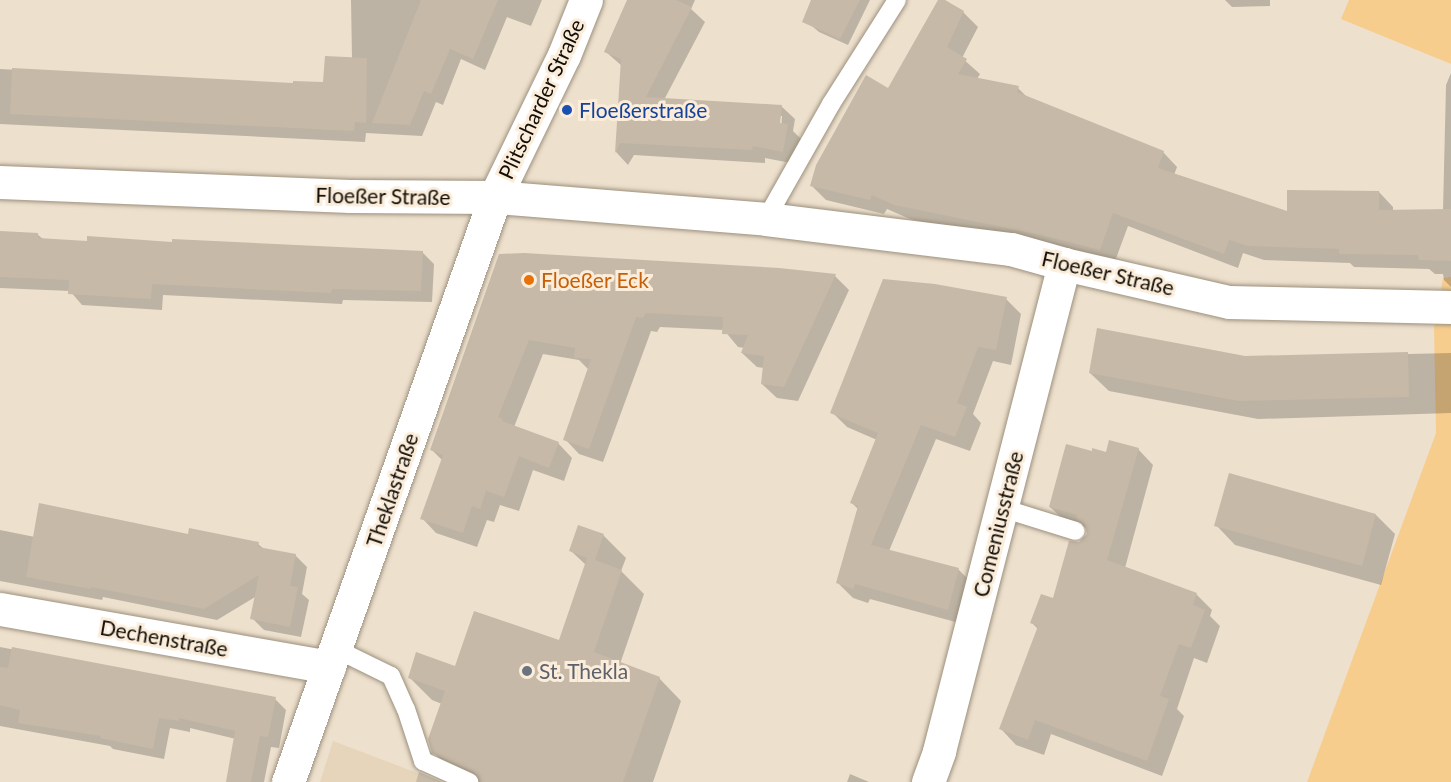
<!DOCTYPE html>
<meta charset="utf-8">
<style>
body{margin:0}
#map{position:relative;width:1451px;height:782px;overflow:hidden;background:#ede0cd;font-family:Lato,sans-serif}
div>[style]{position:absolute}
.built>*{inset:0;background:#e6d4bb}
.green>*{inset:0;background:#f7cd8e}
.shadow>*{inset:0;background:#0003}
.building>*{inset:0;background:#c6b9a7}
.roads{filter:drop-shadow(0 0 2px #9c907e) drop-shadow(0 0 2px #9c907e)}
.lane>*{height:18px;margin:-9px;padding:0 9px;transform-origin:9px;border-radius:9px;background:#fff}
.street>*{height:33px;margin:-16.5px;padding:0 16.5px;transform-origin:16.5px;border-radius:16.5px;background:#fff}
.dots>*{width:16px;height:16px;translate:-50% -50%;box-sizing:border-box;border:3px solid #fbedda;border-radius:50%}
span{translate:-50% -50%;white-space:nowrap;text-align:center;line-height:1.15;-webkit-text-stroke:6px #fbedda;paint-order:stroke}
.street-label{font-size:21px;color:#110d07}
.transit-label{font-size:21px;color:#164399}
.left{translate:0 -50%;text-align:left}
.food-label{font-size:21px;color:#c56008}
.worship-label{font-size:21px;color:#5b616d}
</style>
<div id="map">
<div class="built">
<i style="clip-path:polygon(333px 741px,441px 782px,320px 782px)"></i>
</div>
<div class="green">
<i style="clip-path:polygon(1349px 0,1451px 0,1451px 64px,1341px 19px)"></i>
<i style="clip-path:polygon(1451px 277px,1451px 782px,1307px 782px,1436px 433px,1434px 328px,1443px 278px)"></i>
</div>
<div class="shadow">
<i style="clip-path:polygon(351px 0,542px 0,531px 26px,507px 17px,485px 70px,461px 59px,443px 105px,436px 102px,422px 136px,366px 133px,365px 142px,0 124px,0 69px,295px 85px,324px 84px,352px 59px)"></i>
<i style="clip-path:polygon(evenodd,628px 0,695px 0,691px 9px,705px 22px,664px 100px,781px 106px,795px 119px,793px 131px,801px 139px,796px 164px,765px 158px,765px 163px,634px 155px,628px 165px,616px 152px,622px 66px,606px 52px,628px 0,779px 116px,782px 116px,781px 131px,779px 116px)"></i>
<i style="clip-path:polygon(825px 0,870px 0,848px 45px,819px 32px,812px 26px)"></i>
<i style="clip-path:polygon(940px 0,963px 12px,978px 27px,962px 58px,980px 74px,977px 79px,1018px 88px,1028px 98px,1163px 152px,1177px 167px,1174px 175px,1288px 213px,1379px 192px,1393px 207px,1393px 212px,1443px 210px,1446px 85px,1451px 73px,1451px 287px,1444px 280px,1443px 274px,1435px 274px,1429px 269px,1354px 267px,1350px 263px,1264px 260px,1243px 253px,1238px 268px,1128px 226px,1114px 264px,910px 219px,887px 209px,884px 214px,826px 200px,812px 186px,888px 90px)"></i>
<i style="clip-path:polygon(1225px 0,1270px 0,1270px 6px,1232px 7px)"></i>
<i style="clip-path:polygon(0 232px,37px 234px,44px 240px,422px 252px,434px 264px,432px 302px,343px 300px,342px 304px,163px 295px,162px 310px,82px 305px,70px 291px,0 288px)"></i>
<i style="clip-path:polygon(500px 256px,835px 276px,849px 290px,798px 401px,777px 398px,762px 384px,764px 368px,757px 367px,742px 353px,745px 348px,738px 347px,724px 330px,660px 327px,657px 332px,651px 331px,603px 462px,579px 454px,565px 439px,589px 370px,579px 360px,543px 354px,514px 427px,558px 443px,572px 458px,564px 481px,533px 470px,519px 511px,500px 505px,494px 522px,487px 520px,477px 547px,436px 533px,422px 518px,442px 460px,432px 450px)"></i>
<i style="clip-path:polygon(1006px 299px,1021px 314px,1011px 365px,993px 361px,973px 414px,981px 423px,970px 451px,936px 439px,889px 551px,959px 570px,974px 585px,963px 624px,870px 599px,868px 603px,853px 598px,838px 583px,858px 509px,852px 503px,877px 440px,847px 427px,832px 412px)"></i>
<i style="clip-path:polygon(1451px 353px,1451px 413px,1258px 419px,1109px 391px,1090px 373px,1244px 358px)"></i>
<i style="clip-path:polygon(1138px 449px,1153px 465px,1125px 568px,1196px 594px,1212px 610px,1210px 616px,1220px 626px,1207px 663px,1194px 658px,1177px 709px,1184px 716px,1162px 776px,1051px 734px,1044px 755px,1016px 745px,1001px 729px,1038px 629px,1032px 623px,1054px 600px,1080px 543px,1088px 534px,1087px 528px,1066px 522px,1050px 507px,1093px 453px)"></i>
<i style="clip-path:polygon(1376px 515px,1395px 534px,1381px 585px,1235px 545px,1216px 525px)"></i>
<i style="clip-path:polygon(0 530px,35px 537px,189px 536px,258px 544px,264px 549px,295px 555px,307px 567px,302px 594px,309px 600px,301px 637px,264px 630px,252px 618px,257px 596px,217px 620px,103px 597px,102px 600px,0 581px)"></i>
<i style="clip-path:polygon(603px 535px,626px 558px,621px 571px,644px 594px,620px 664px,659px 678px,681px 701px,653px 782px,472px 782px,457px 775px,433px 752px,442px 704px,432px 700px,409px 677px,560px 641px,586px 565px,571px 551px)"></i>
<i style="clip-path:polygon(0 647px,275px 699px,286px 710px,279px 748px,271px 747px,264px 782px,228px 782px,236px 739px,190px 728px,190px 732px,170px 728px,164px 759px,113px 749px,110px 746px,0 726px)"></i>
<i style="clip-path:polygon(850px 774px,869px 782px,847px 782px)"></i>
</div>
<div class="building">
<i style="clip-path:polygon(421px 0,498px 0,473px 59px,450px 49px,431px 94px,424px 91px,410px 125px,372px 123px)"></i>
<i style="clip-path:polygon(627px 0,676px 0,692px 7px,646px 97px,782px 105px,780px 123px,788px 124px,783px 152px,753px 146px,752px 150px,620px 143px,615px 153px,621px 59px,604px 52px)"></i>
<i style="clip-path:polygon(811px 0,860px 0,840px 39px,802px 22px)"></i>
<i style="clip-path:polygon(938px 0,945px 0,964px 11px,947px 47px,967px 59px,958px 74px,1019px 86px,1017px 92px,1164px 151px,1158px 168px,1287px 211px,1287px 190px,1379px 191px,1379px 210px,1451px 209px,1451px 261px,1419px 260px,1418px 255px,1339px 254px,1339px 249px,1248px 246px,1229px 240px,1224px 254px,1113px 213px,1100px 250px,1041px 235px,894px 205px,872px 195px,870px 200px,810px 186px,816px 165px,866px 75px,888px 88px)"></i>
<i style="clip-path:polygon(325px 56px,367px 58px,366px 123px,355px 122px,354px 131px,10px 114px,12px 68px,293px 83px,293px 81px,323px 82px)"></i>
<i style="clip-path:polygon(0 231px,38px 233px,38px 238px,87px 241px,87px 236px,172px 242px,172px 239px,423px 251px,421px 291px,332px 289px,331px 293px,152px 284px,151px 299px,68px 294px,69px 280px,0 277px)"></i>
<i style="clip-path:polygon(524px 253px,779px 268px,836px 274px,784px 387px,761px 384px,764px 356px,741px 353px,748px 335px,722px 334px,723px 317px,646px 313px,643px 318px,636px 317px,589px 449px,563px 440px,591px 359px,574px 358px,575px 348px,529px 340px,498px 417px,503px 419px,502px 421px,559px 442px,549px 468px,519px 456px,504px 497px,486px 491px,480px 509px,472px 506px,463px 533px,420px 519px,443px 455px,430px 450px,499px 254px)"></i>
<i style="clip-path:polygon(883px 279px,935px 284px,1007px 297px,996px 350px,978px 347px,957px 403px,967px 407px,955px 437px,921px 425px,871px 545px,959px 568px,948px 610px,855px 584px,853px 589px,836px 583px,858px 506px,850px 503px,878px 433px,830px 413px)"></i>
<i style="clip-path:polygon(1097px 328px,1245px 356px,1408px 352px,1409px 397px,1239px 401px,1089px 373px)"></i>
<i style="clip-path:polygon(1109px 440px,1139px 448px,1107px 560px,1197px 593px,1193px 605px,1205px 610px,1191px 648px,1179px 644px,1160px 696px,1169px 699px,1147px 761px,1035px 720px,1028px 740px,999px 729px,1038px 626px,1030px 623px,1041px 594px,1053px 598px,1069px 541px,1079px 542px,1087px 534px,1085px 524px,1076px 519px,1077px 515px,1049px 507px,1066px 444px,1092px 451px,1092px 448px,1106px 452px)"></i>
<i style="clip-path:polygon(1229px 473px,1376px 514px,1362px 566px,1214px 526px)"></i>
<i style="clip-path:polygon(39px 503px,188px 534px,189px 528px,259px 542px,258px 547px,296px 554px,290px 586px,298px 587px,290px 627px,250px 619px,259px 575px,204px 609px,91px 587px,91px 589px,26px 577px)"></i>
<i style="clip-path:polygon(578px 525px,604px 534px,595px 560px,622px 570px,594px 652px,660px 677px,623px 782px,480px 782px,474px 772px,432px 753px,428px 739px,445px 691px,408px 678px,416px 652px,455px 666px,474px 611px,559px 640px,587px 558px,569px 551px)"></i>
<i style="clip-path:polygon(12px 647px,276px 697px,268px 737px,260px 736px,251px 782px,226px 782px,235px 731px,179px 718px,179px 721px,159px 718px,153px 749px,100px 738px,101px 736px,18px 723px,20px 710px,0 705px,0 667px,8px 668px)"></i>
<i style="clip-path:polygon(419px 772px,442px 782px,416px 782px)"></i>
</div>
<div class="roads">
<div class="lane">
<i style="left:766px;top:219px;width:132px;rotate:-60.5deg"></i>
<i style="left:831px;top:104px;width:123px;rotate:-57.6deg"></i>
<i style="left:1002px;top:508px;width:77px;rotate:17.3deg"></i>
<i style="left:336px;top:649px;width:61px;rotate:26.1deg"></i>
<i style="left:391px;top:676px;width:36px;rotate:66deg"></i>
<i style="left:406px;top:709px;width:55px;rotate:71.9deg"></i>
<i style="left:423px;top:761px;width:51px;rotate:24.5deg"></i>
</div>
<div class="street">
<i style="left:0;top:182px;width:350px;rotate:2.3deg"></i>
<i style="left:350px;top:196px;width:145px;rotate:0.4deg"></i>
<i style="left:495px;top:197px;width:272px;rotate:4.6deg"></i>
<i style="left:766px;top:219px;width:247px;rotate:7deg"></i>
<i style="left:1011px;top:249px;width:55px;rotate:15.8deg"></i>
<i style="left:1064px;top:264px;width:169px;rotate:13deg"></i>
<i style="left:1229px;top:302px;width:222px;rotate:1.3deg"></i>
<i style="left:0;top:609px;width:334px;rotate:10deg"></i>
<i style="left:288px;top:782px;width:621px;rotate:-70.51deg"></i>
<i style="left:495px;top:197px;width:158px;rotate:-64.1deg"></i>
<i style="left:564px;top:55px;width:59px;rotate:-68.2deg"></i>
<i style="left:928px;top:782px;width:33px;rotate:-70deg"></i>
<i style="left:939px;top:751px;width:503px;rotate:-75.6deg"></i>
</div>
</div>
<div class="dots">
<i style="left:567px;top:110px;background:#1a4fb4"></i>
<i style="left:529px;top:280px;background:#e8710a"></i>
<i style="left:527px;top:671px;background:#6b7280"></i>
</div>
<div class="street-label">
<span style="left:541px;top:99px;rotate:-65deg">Plitscharder Straße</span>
<span style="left:383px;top:196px;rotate:1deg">Floeßer Straße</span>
<span style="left:1108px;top:273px;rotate:13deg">Floeßer Straße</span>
<span style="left:392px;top:490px;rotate:-71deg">Theklastraße</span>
<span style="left:998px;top:524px;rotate:-76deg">Comeniusstraße</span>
<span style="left:164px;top:638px;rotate:10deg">Dechenstraße</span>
</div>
<div class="transit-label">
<span class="left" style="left:579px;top:110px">Floeßerstraße</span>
</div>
<div class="food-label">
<span class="left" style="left:541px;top:280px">Floeßer Eck</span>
</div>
<div class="worship-label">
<span class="left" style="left:539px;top:671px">St. Thekla</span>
</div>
</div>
